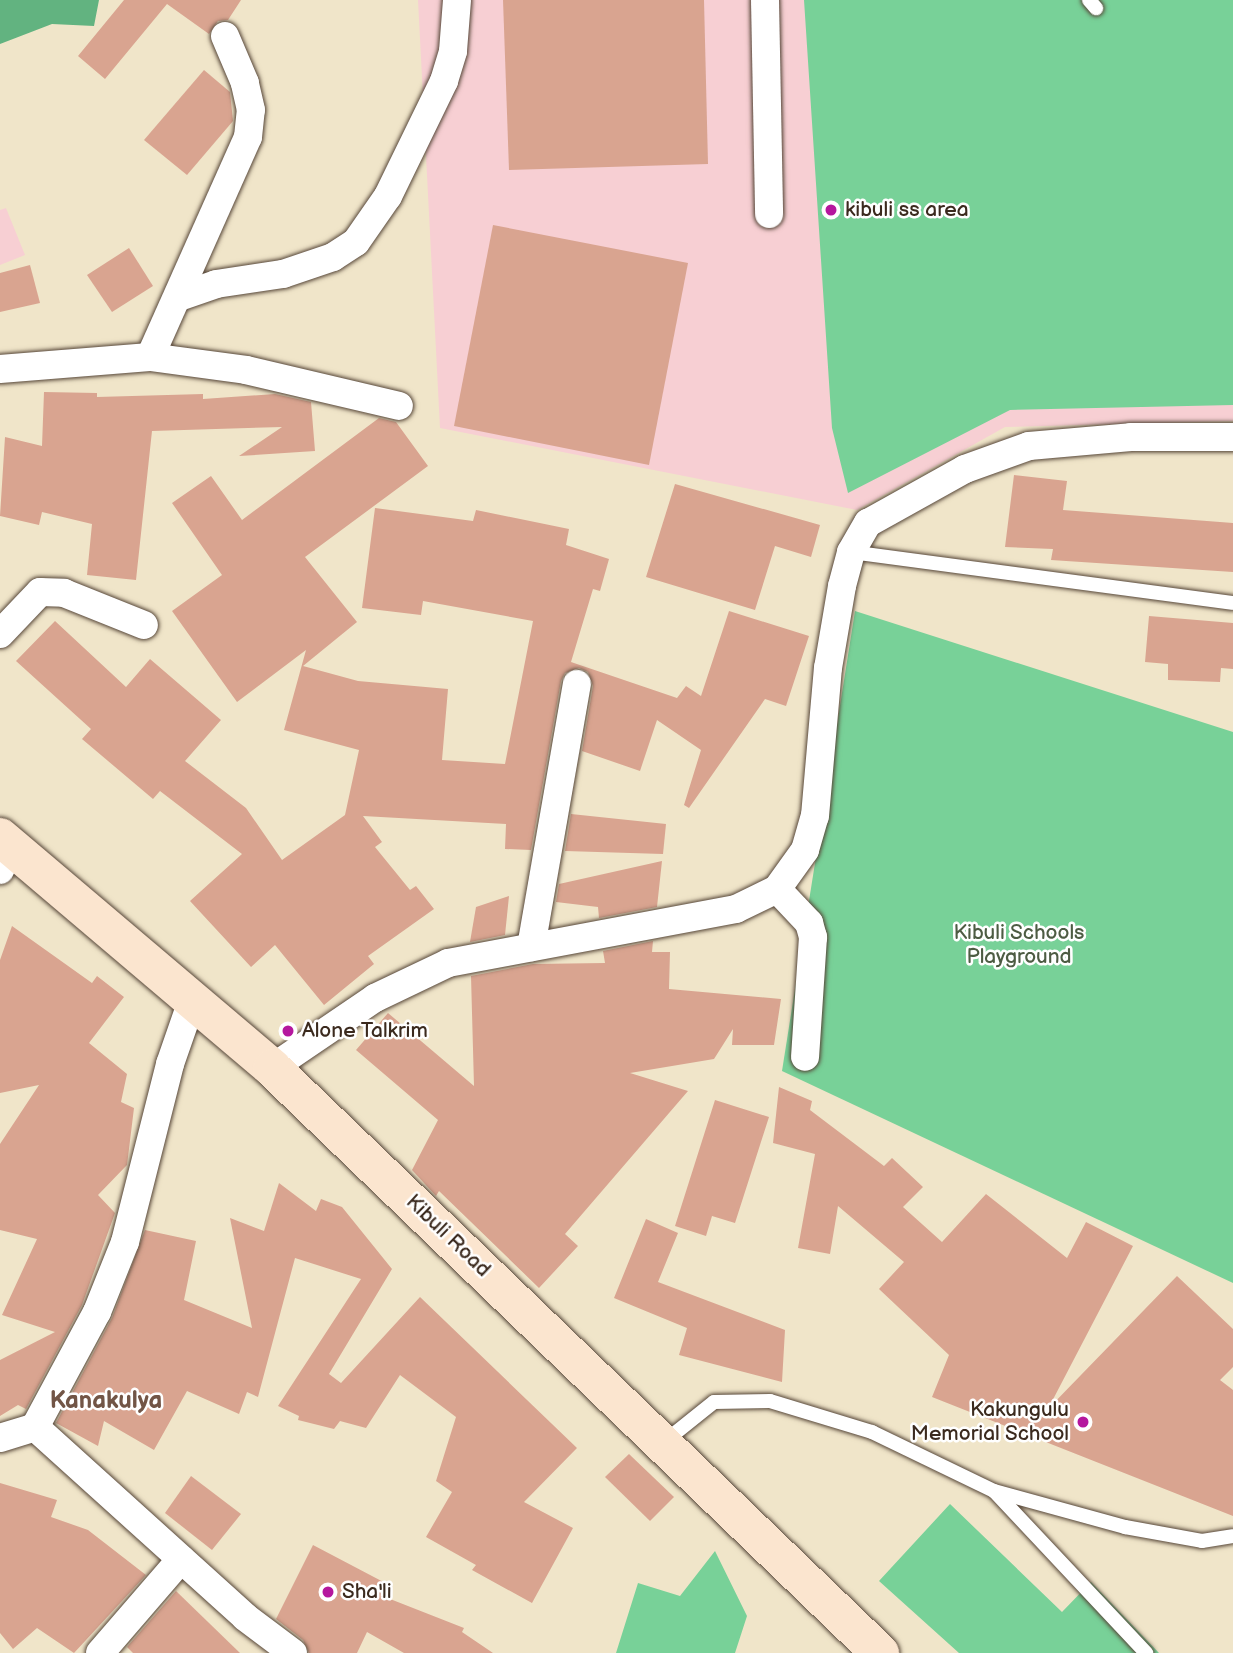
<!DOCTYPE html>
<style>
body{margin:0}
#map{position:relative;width:1233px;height:1653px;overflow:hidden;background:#f0e5c9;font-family:"Balsamiq Sans",sans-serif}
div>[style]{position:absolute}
.built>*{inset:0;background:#f7cfd3}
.green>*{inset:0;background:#78d198}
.forest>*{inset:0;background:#62b380}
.building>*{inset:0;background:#d9a490}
.roads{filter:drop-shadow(0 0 2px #564638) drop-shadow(0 0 2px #564638)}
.lane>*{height:14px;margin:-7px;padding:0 7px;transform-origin:7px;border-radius:7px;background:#fff}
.street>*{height:28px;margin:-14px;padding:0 14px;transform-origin:14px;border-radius:14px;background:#fff}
.secondary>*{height:38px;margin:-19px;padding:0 19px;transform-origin:19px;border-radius:19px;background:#fbe5cf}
.dots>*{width:19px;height:19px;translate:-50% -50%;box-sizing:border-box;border:4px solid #fff;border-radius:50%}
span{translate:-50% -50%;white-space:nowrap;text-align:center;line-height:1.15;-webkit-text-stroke:5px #fff;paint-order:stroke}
.poi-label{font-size:21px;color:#3b2a1e}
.left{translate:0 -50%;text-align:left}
.right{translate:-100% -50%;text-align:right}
.park-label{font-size:21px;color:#4d5c43}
.street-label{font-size:21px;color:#3b2a1e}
.quarter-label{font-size:24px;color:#725546;font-weight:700}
</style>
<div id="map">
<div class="built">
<i style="clip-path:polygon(418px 0,1233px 0,1233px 421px,1005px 427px,857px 510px,440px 428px)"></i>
<i style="clip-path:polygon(6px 208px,25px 255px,0 265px,0 210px)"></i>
</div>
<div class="green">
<i style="clip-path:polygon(804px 0,1233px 0,1233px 405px,1010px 410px,848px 493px,832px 428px)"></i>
<i style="clip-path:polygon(855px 611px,1233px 732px,1233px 1283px,782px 1071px)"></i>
<i style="clip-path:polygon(950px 1504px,1062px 1612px,1091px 1582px,1159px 1653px,959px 1653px,879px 1581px)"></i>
<i style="clip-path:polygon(715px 1551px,747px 1616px,735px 1653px,616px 1653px,638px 1583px,680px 1596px)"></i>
</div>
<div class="forest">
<i style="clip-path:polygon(0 0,99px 0,94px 26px,52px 24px,0 44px)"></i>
</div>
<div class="building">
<i style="clip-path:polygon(124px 0,241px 0,228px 20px,218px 21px,209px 34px,167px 4px,105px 79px,78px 56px)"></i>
<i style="clip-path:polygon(503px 0,704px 0,708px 164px,509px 170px)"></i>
<i style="clip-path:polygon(204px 70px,230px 92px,233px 121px,187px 175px,144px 140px)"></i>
<i style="clip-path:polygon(493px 225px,688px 263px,649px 465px,454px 426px)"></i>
<i style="clip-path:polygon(129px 248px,153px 286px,112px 312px,87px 275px)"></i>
<i style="clip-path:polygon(30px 265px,40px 303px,0 312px,0 273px)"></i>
<i style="clip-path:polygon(44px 392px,97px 393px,97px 397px,203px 394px,203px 399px,275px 394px,311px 402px,315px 451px,239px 456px,282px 427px,152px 431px,136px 580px,87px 575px,92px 524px,42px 512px,39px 525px,0 516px,5px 437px,42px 446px)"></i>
<i style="clip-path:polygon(379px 418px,396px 422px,428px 466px,305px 557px,357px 622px,303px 666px,358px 681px,448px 689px,442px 760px,505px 764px,533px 621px,423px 601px,421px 615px,362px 608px,375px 508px,473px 521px,476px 510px,569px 529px,566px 545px,609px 559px,600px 591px,593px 589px,571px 662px,677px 698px,686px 686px,701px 696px,729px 611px,809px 636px,786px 706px,765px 699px,689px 808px,684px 805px,701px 750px,657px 720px,640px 771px,582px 751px,593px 686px,588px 672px,579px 668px,565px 673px,561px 681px,531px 850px,505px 849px,506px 824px,363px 816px,382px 842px,375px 847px,410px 890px,416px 886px,434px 909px,368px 956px,374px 964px,324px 1005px,275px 945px,251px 967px,190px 901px,242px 854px,160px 791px,153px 799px,82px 739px,91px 729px,16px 661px,55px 621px,126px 687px,150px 659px,221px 720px,185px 761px,246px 808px,282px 860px,345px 815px,359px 750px,284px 730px,306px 650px,237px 702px,172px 611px,222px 575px,172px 503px,211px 476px,242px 520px)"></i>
<i style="clip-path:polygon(1014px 475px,1067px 481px,1063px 510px,1233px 523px,1233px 572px,1051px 560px,1053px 549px,1005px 547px)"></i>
<i style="clip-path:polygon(675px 484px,820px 525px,811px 557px,775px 546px,755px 610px,646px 577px)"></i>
<i style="clip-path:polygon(1149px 616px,1233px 623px,1233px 669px,1221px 668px,1220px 682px,1168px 680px,1168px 664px,1145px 662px)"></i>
<i style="clip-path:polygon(571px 814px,666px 824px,663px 854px,565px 851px)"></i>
<i style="clip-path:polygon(662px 861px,657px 907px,599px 918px,598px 907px,556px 902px,559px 884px)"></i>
<i style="clip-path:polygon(509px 896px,505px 935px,470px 942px,476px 907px)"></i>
<i style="clip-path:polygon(12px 926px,92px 983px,97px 976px,124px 997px,89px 1043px,127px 1074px,121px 1102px,134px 1108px,127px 1165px,98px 1195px,115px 1213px,82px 1305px,26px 1409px,18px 1405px,0 1416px,0 1360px,55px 1332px,2px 1315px,37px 1239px,0 1230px,0 1144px,39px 1085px,0 1093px,0 960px)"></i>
<i style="clip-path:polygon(653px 941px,652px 952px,670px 952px,669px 989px,781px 999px,774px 1045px,732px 1045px,733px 1029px,714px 1059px,630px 1073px,688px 1091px,565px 1234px,578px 1246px,539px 1288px,439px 1191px,436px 1196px,412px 1170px,438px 1120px,356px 1050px,388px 1013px,474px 1086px,471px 976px,533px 964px,605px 963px,603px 951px)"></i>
<i style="clip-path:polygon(779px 1087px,812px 1101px,810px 1110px,884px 1166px,892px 1158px,923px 1187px,903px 1207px,942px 1242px,986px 1194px,1067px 1258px,1086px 1222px,1133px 1246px,1048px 1409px,1177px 1276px,1233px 1329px,1233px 1367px,1220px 1380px,1233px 1390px,1233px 1516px,932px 1397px,949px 1355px,879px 1289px,904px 1262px,838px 1206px,830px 1254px,798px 1248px,815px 1154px,773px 1143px)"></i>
<i style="clip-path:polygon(715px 1100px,769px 1117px,735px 1223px,712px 1216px,706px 1236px,675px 1226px)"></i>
<i style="clip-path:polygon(279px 1183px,316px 1211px,321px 1199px,342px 1207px,392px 1269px,329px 1374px,341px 1383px,420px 1297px,577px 1448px,524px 1502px,573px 1528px,532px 1603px,472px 1570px,476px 1565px,426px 1537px,452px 1492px,436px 1481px,456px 1417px,400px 1375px,366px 1428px,340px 1421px,334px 1429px,298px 1420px,299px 1416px,278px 1406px,361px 1279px,295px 1258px,258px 1397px,247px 1392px,239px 1414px,187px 1391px,154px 1450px,104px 1421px,98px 1446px,56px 1423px,112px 1318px,145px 1230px,196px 1241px,184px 1300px,252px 1328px,230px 1218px,264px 1231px)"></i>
<i style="clip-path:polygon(646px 1219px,678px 1233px,658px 1282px,785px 1330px,782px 1382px,679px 1355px,687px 1328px,614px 1298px)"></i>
<i style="clip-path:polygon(629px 1454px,674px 1497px,650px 1521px,605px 1477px)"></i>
<i style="clip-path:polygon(191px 1476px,241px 1514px,212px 1550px,165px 1513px)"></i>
<i style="clip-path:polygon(0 1483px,57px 1500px,51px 1517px,88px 1530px,146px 1575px,74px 1653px,37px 1628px,13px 1649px,0 1633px)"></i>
<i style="clip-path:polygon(313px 1545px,391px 1586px,385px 1597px,464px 1628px,462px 1632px,493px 1653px,404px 1653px,367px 1632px,357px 1653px,309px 1653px,303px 1640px,276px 1619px)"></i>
<i style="clip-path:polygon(176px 1591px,240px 1653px,133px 1653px,127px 1647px)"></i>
</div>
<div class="roads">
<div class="lane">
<i style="left:1089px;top:0;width:11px;rotate:49deg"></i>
<i style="left:851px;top:552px;width:385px;rotate:7.6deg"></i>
<i style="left:664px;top:1442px;width:64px;rotate:-38.7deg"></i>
<i style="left:714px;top:1402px;width:56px;rotate:-1deg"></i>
<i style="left:770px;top:1401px;width:107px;rotate:16.9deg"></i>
<i style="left:872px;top:1432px;width:136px;rotate:25.8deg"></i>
<i style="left:994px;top:1491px;width:136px;rotate:15.4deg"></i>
<i style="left:1125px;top:1527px;width:78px;rotate:10.3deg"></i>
<i style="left:1202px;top:1541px;width:31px;rotate:-9deg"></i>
<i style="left:995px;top:1492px;width:221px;rotate:46.8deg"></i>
</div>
<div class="street">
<i style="left:765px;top:0;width:214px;rotate:88.9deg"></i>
<i style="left:179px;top:297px;width:39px;rotate:-19deg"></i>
<i style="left:216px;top:284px;width:68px;rotate:-8.5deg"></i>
<i style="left:283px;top:274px;width:53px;rotate:-18.8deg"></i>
<i style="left:333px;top:257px;width:27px;rotate:-33deg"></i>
<i style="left:356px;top:242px;width:56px;rotate:-55.2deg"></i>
<i style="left:388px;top:196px;width:128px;rotate:-64deg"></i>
<i style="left:444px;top:81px;width:31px;rotate:-73deg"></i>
<i style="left:453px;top:51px;width:51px;rotate:-85.5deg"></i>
<i style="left:150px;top:357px;width:241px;rotate:-66deg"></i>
<i style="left:248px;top:137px;width:27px;rotate:-84deg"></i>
<i style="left:251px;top:110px;width:28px;rotate:-103deg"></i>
<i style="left:245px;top:83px;width:51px;rotate:-113.1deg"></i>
<i style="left:0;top:369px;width:150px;rotate:-4.6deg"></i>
<i style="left:150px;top:357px;width:97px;rotate:7.7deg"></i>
<i style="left:246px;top:370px;width:157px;rotate:13.2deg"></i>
<i style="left:0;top:634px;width:58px;rotate:-46.4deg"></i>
<i style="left:40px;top:592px;width:24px;rotate:2deg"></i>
<i style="left:64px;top:593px;width:86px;rotate:21.8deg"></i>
<i style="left:0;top:870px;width:25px;rotate:-64deg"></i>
<i style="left:777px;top:889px;width:47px;rotate:46.7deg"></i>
<i style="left:809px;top:923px;width:15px;rotate:74deg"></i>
<i style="left:813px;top:937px;width:120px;rotate:93.8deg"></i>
<i style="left:531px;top:947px;width:267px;rotate:-80.1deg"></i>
<i style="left:272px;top:1068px;width:125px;rotate:-34.2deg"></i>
<i style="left:375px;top:998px;width:81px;rotate:-25.6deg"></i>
<i style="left:448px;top:963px;width:293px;rotate:-10.6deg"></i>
<i style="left:736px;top:909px;width:46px;rotate:-26deg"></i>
<i style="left:777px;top:889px;width:48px;rotate:-54.3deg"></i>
<i style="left:805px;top:850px;width:35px;rotate:-74deg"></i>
<i style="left:815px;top:816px;width:149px;rotate:-85deg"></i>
<i style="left:828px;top:668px;width:83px;rotate:-80.3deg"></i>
<i style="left:842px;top:586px;width:35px;rotate:-75deg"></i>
<i style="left:851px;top:552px;width:34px;rotate:-60deg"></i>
<i style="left:868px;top:523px;width:111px;rotate:-29.1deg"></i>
<i style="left:965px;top:469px;width:68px;rotate:-19.8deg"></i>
<i style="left:1029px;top:446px;width:102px;rotate:-5deg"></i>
<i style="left:1131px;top:437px;width:102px"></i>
<i style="left:35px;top:1427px;width:283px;rotate:42.1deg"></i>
<i style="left:245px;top:1617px;width:60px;rotate:36.9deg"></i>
<i style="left:0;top:1438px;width:37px;rotate:-17deg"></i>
<i style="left:35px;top:1427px;width:131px;rotate:-61.7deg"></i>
<i style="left:97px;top:1312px;width:75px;rotate:-68.2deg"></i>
<i style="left:125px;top:1242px;width:184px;rotate:-75.8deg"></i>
<i style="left:170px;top:1064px;width:67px;rotate:-70.8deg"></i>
<i style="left:100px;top:1653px;width:124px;rotate:-49.2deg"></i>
</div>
<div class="secondary">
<i style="left:0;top:837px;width:357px;rotate:40.3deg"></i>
<i style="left:272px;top:1068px;width:844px;rotate:43.9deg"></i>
</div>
</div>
<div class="dots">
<i style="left:831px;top:210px;background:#b5179e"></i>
<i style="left:288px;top:1031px;background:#b5179e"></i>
<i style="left:1083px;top:1422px;background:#b5179e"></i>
<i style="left:328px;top:1592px;background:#b5179e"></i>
</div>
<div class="poi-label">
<span class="left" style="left:845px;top:210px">kibuli ss area</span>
<span class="left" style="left:302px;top:1031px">Alone Talkrim</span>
<span class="right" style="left:1069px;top:1422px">Kakungulu<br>Memorial School</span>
<span class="left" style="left:342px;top:1592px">Sha'li</span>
</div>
<div class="park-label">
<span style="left:1019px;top:945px">Kibuli Schools<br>Playground</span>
</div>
<div class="street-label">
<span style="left:448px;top:1236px;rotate:44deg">Kibuli Road</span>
</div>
<div class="quarter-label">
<span style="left:106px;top:1401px">Kanakulya</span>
</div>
</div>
